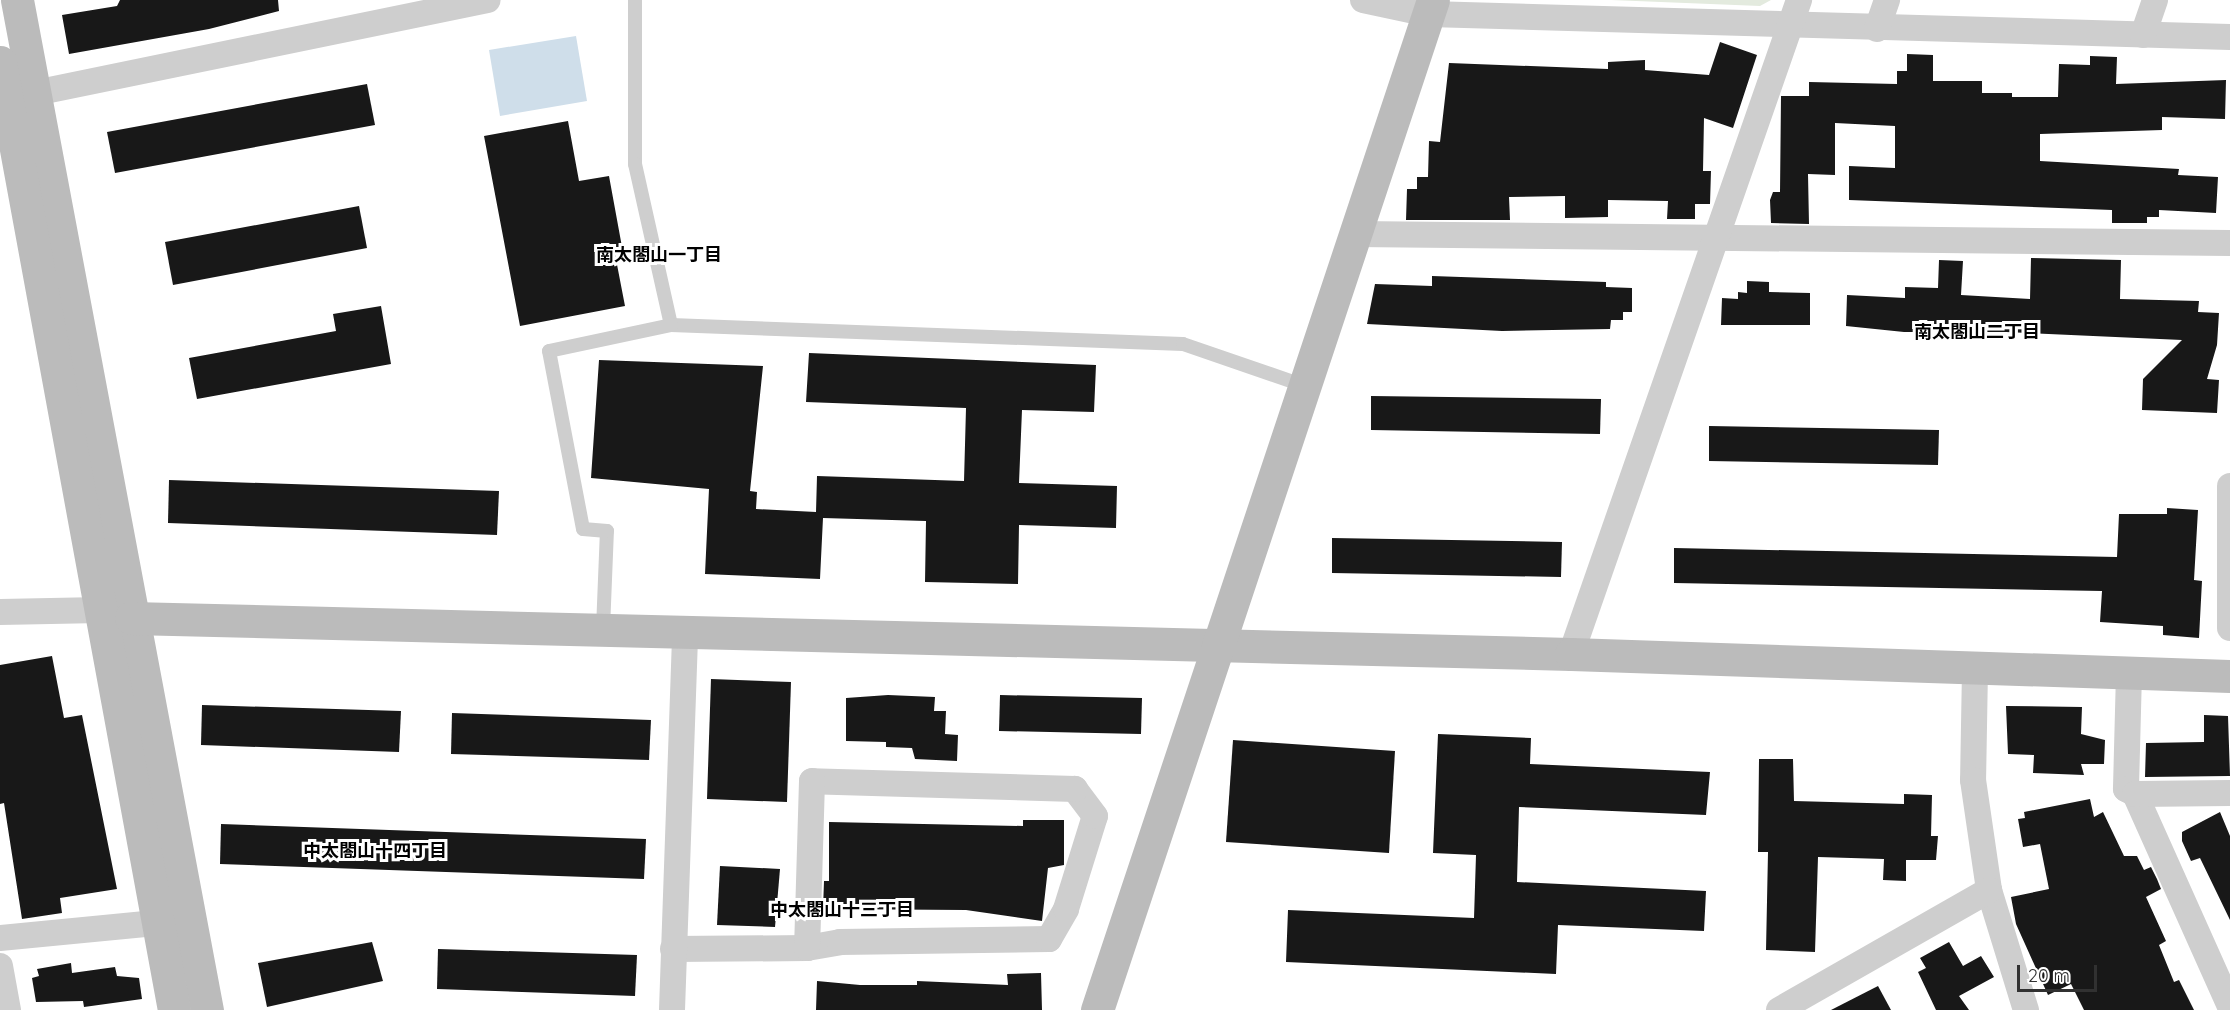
<!DOCTYPE html>
<meta charset="utf-8">
<style>
body{margin:0}
#map{position:relative;width:2230px;height:1010px;overflow:hidden;background:#fff;font-family:Quicksand,"Noto Sans JP",sans-serif}
div>[style]{position:absolute}
.green>*{inset:0;background:#e3eade}
.water>*{inset:0;background:#cfdeea}
.building>*{inset:0;background:#181818}
.lane>*{height:14px;margin:-7px;padding:0 7px;transform-origin:7px;border-radius:7px;background:#cecece}
.street>*{height:26px;margin:-13px;padding:0 13px;transform-origin:13px;border-radius:13px;background:#cecece}
.secondary>*{height:33px;margin:-16.5px;padding:0 16.5px;transform-origin:16.5px;border-radius:16.5px;background:#bbb}
span{translate:-50% -50%;white-space:nowrap;text-align:center;line-height:1.15;-webkit-text-stroke:6px #fff;paint-order:stroke}
.neighbourhood-label{font-size:18px;color:#000;font-weight:700}
.scale{position:absolute;left:2017px;top:965px;width:80px;height:27px;box-sizing:border-box;border:3px solid #313131;border-top:0;padding-left:8px;font-size:18px;line-height:21px;white-space:nowrap;color:#313131;-webkit-text-stroke:4px #fff;paint-order:stroke}
</style>
<div id="map">
<div class="green">
<i style="clip-path:polygon(1611px 0,1771px 0,1760px 6px)"></i>
</div>
<div class="water">
<i style="clip-path:polygon(576px 36px,587px 101px,500px 116px,489px 50px)"></i>
</div>
<div class="building">
<i style="clip-path:polygon(120px 0,278px 0,279px 11px,209px 29px,69px 54px,62px 15px,117px 6px)"></i>
<i style="clip-path:polygon(1720px 42px,1757px 55px,1733px 128px,1704px 118px,1703px 171px,1711px 171px,1710px 204px,1695px 204px,1695px 219px,1667px 219px,1668px 201px,1608px 200px,1608px 217px,1565px 218px,1565px 196px,1509px 197px,1510px 220px,1406px 220px,1407px 189px,1417px 189px,1417px 177px,1428px 177px,1429px 141px,1440px 142px,1449px 63px,1608px 69px,1608px 62px,1645px 60px,1645px 70px,1709px 75px)"></i>
<i style="clip-path:polygon(1907px 54px,1933px 55px,1933px 81px,1982px 81px,1982px 93px,2012px 93px,2012px 97px,2058px 97px,2059px 64px,2090px 65px,2090px 56px,2117px 57px,2116px 84px,2226px 80px,2225px 119px,2162px 117px,2162px 130px,2040px 134px,2040px 161px,2179px 169px,2178px 175px,2218px 177px,2216px 213px,2159px 210px,2159px 217px,2147px 217px,2147px 223px,2112px 223px,2112px 210px,1849px 200px,1849px 166px,1895px 168px,1895px 126px,1835px 123px,1835px 175px,1808px 174px,1809px 224px,1771px 223px,1770px 200px,1773px 192px,1780px 192px,1781px 96px,1809px 96px,1809px 82px,1897px 84px,1897px 71px,1907px 71px)"></i>
<i style="clip-path:polygon(367px 84px,375px 125px,115px 173px,107px 132px)"></i>
<i style="clip-path:polygon(568px 121px,579px 181px,609px 176px,622px 247px,614px 249px,625px 306px,520px 326px,484px 136px)"></i>
<i style="clip-path:polygon(359px 206px,367px 248px,173px 285px,165px 242px)"></i>
<i style="clip-path:polygon(2031px 258px,2121px 260px,2120px 299px,2199px 301px,2198px 312px,2219px 313px,2217px 345px,2207px 379px,2219px 380px,2217px 413px,2142px 410px,2143px 379px,2182px 340px,2006px 332px,1904px 332px,1846px 326px,1847px 295px,1905px 298px,1905px 287px,1938px 288px,1939px 260px,1963px 261px,1961px 295px,2030px 299px)"></i>
<i style="clip-path:polygon(1432px 276px,1606px 282px,1606px 287px,1632px 288px,1632px 312px,1623px 312px,1623px 320px,1611px 320px,1610px 329px,1502px 331px,1367px 324px,1375px 284px,1432px 286px)"></i>
<i style="clip-path:polygon(1747px 281px,1769px 282px,1769px 292px,1810px 293px,1810px 325px,1721px 325px,1722px 298px,1738px 299px,1738px 292px,1747px 293px)"></i>
<i style="clip-path:polygon(381px 306px,391px 364px,197px 399px,189px 358px,336px 331px,333px 314px)"></i>
<i style="clip-path:polygon(809px 353px,1096px 365px,1094px 412px,1022px 410px,1019px 483px,1117px 486px,1116px 528px,1019px 525px,1018px 584px,925px 582px,926px 521px,823px 518px,820px 579px,705px 574px,709px 489px,591px 478px,599px 360px,763px 366px,750px 491px,757px 492px,756px 509px,816px 512px,817px 476px,964px 481px,966px 408px,806px 402px)"></i>
<i style="clip-path:polygon(1371px 396px,1601px 399px,1600px 434px,1371px 430px)"></i>
<i style="clip-path:polygon(1709px 426px,1939px 430px,1938px 465px,1709px 461px)"></i>
<i style="clip-path:polygon(169px 480px,499px 491px,497px 535px,168px 523px)"></i>
<i style="clip-path:polygon(2167px 508px,2198px 510px,2194px 580px,2202px 581px,2199px 638px,2163px 635px,2163px 626px,2100px 622px,2102px 591px,1674px 583px,1674px 548px,2117px 557px,2119px 514px,2167px 514px)"></i>
<i style="clip-path:polygon(1332px 538px,1562px 542px,1561px 577px,1332px 573px)"></i>
<i style="clip-path:polygon(52px 656px,64px 718px,82px 715px,117px 889px,60px 898px,62px 913px,22px 919px,4px 803px,0 804px,0 665px)"></i>
<i style="clip-path:polygon(711px 679px,791px 682px,787px 802px,707px 799px)"></i>
<i style="clip-path:polygon(888px 695px,935px 697px,934px 711px,946px 711px,945px 734px,958px 735px,957px 761px,915px 759px,912px 748px,886px 747px,886px 742px,846px 741px,846px 698px)"></i>
<i style="clip-path:polygon(1000px 695px,1142px 698px,1141px 734px,999px 731px)"></i>
<i style="clip-path:polygon(202px 705px,401px 711px,399px 752px,201px 745px)"></i>
<i style="clip-path:polygon(2006px 706px,2082px 707px,2081px 734px,2105px 740px,2104px 764px,2081px 764px,2084px 775px,2033px 773px,2034px 755px,2008px 754px)"></i>
<i style="clip-path:polygon(452px 713px,651px 720px,649px 760px,451px 754px)"></i>
<i style="clip-path:polygon(2204px 715px,2228px 716px,2230px 776px,2145px 777px,2146px 743px,2204px 742px)"></i>
<i style="clip-path:polygon(1438px 734px,1531px 738px,1530px 764px,1710px 772px,1706px 815px,1519px 807px,1517px 882px,1706px 891px,1704px 931px,1558px 925px,1556px 974px,1286px 962px,1288px 910px,1474px 918px,1476px 855px,1433px 853px)"></i>
<i style="clip-path:polygon(1233px 740px,1395px 751px,1389px 853px,1226px 842px)"></i>
<i style="clip-path:polygon(1759px 759px,1793px 759px,1794px 801px,1904px 804px,1904px 794px,1932px 795px,1931px 836px,1938px 836px,1936px 860px,1906px 860px,1906px 881px,1883px 880px,1884px 859px,1818px 857px,1815px 952px,1766px 950px,1768px 852px,1758px 852px)"></i>
<i style="clip-path:polygon(2090px 799px,2094px 817px,2103px 812px,2124px 856px,2137px 856px,2144px 870px,2151px 867px,2157px 879px,2161px 889px,2146px 897px,2166px 941px,2159px 945px,2174px 982px,2179px 980px,2194px 1010px,2084px 1010px,2071px 984px,2048px 995px,2016px 924px,2011px 897px,2049px 889px,2040px 844px,2023px 847px,2018px 819px,2025px 818px,2024px 812px)"></i>
<i style="clip-path:polygon(2220px 812px,2230px 836px,2230px 920px,2200px 858px,2191px 861px,2182px 841px,2182px 832px)"></i>
<i style="clip-path:polygon(1023px 820px,1064px 820px,1064px 865px,1048px 868px,1042px 921px,966px 910px,823px 909px,824px 881px,829px 881px,829px 822px,1023px 826px)"></i>
<i style="clip-path:polygon(221px 824px,646px 839px,644px 879px,220px 864px)"></i>
<i style="clip-path:polygon(720px 866px,780px 869px,775px 927px,717px 925px)"></i>
<i style="clip-path:polygon(372px 942px,383px 981px,267px 1007px,258px 963px)"></i>
<i style="clip-path:polygon(1949px 942px,1963px 966px,1981px 956px,1994px 977px,1959px 996px,1969px 1010px,1936px 1010px,1918px 972px,1926px 968px,1920px 958px)"></i>
<i style="clip-path:polygon(438px 949px,637px 955px,635px 996px,437px 989px)"></i>
<i style="clip-path:polygon(71px 963px,72px 973px,115px 967px,117px 976px,139px 978px,142px 999px,84px 1007px,83px 1001px,36px 1002px,32px 978px,39px 976px,37px 969px)"></i>
<i style="clip-path:polygon(1041px 973px,1042px 1010px,816px 1010px,817px 981px,860px 985px,917px 985px,917px 981px,1008px 985px,1007px 974px)"></i>
<i style="clip-path:polygon(1878px 986px,1891px 1010px,1831px 1010px)"></i>
</div>
<div class="lane">
<i style="left:635px;top:0;width:164px;rotate:90deg"></i>
<i style="left:635px;top:164px;width:165px;rotate:77.4deg"></i>
<i style="left:671px;top:325px;width:512px;rotate:2.13deg"></i>
<i style="left:1183px;top:344px;width:129px;rotate:19deg"></i>
<i style="left:603px;top:629px;width:98px;rotate:-87.7deg"></i>
<i style="left:607px;top:531px;width:24px;rotate:-175deg"></i>
<i style="left:583px;top:529px;width:181px;rotate:-100.8deg"></i>
<i style="left:549px;top:351px;width:125px;rotate:-12deg"></i>
</div>
<div class="street">
<i style="left:1363px;top:0;width:67px;rotate:12deg"></i>
<i style="left:1429px;top:14px;width:801px;rotate:1.64deg"></i>
<i style="left:1877px;top:29px;width:31px;rotate:-71deg"></i>
<i style="left:2143px;top:35px;width:37px;rotate:-71deg"></i>
<i style="left:35px;top:93px;width:462px;rotate:-11.6deg"></i>
<i style="left:1355px;top:234px;width:875px;rotate:0.59deg"></i>
<i style="left:2230px;top:486px;width:142px;rotate:90deg"></i>
<i style="left:0;top:612px;width:101px;rotate:-1.1deg"></i>
<i style="left:101px;top:610px;width:16px;rotate:15deg"></i>
<i style="left:1571px;top:654px;width:693px;rotate:-70.78deg"></i>
<i style="left:1975px;top:669px;width:111px;rotate:91deg"></i>
<i style="left:1973px;top:780px;width:111px;rotate:81.7deg"></i>
<i style="left:1989px;top:890px;width:126px;rotate:72.9deg"></i>
<i style="left:2129px;top:673px;width:116px;rotate:91.5deg"></i>
<i style="left:2126px;top:789px;width:10px;rotate:29deg"></i>
<i style="left:2135px;top:794px;width:232px;rotate:65.9deg"></i>
<i style="left:2135px;top:794px;width:95px;rotate:-0.6deg"></i>
<i style="left:0;top:938px;width:177px;rotate:-5.5deg"></i>
<i style="left:673px;top:949px;width:134px;rotate:-0.4deg"></i>
<i style="left:807px;top:948px;width:34px;rotate:-10deg"></i>
<i style="left:840px;top:942px;width:209px;rotate:-0.8deg"></i>
<i style="left:1049px;top:939px;width:34px;rotate:-60deg"></i>
<i style="left:1066px;top:909px;width:97px;rotate:-72.7deg"></i>
<i style="left:1095px;top:816px;width:34px;rotate:-127deg"></i>
<i style="left:1075px;top:789px;width:263px;rotate:-178.3deg"></i>
<i style="left:812px;top:781px;width:167px;rotate:91.7deg"></i>
<i style="left:0;top:966px;width:45px;rotate:79.7deg"></i>
<i style="left:672px;top:1010px;width:380px;rotate:-88deg"></i>
<i style="left:1779px;top:1010px;width:242px;rotate:-29.7deg"></i>
</div>
<div class="secondary">
<i style="left:17px;top:0;width:1028px;rotate:79.35deg"></i>
<i style="left:0;top:62px;width:964px;rotate:79.6deg"></i>
<i style="left:131px;top:618px;width:1440px;rotate:1.43deg"></i>
<i style="left:1571px;top:654px;width:659px;rotate:1.91deg"></i>
<i style="left:1097px;top:1010px;width:1064px;rotate:-71.6deg"></i>
</div>
<div class="neighbourhood-label">
<span style="left:659px;top:255px">南太閤山一丁目</span>
<span style="left:1977px;top:332px">南太閤山二丁目</span>
<span style="left:375px;top:851px">中太閤山十四丁目</span>
<span style="left:842px;top:910px">中太閤山十三丁目</span>
</div>
<div class="scale">20 m</div>
</div>
